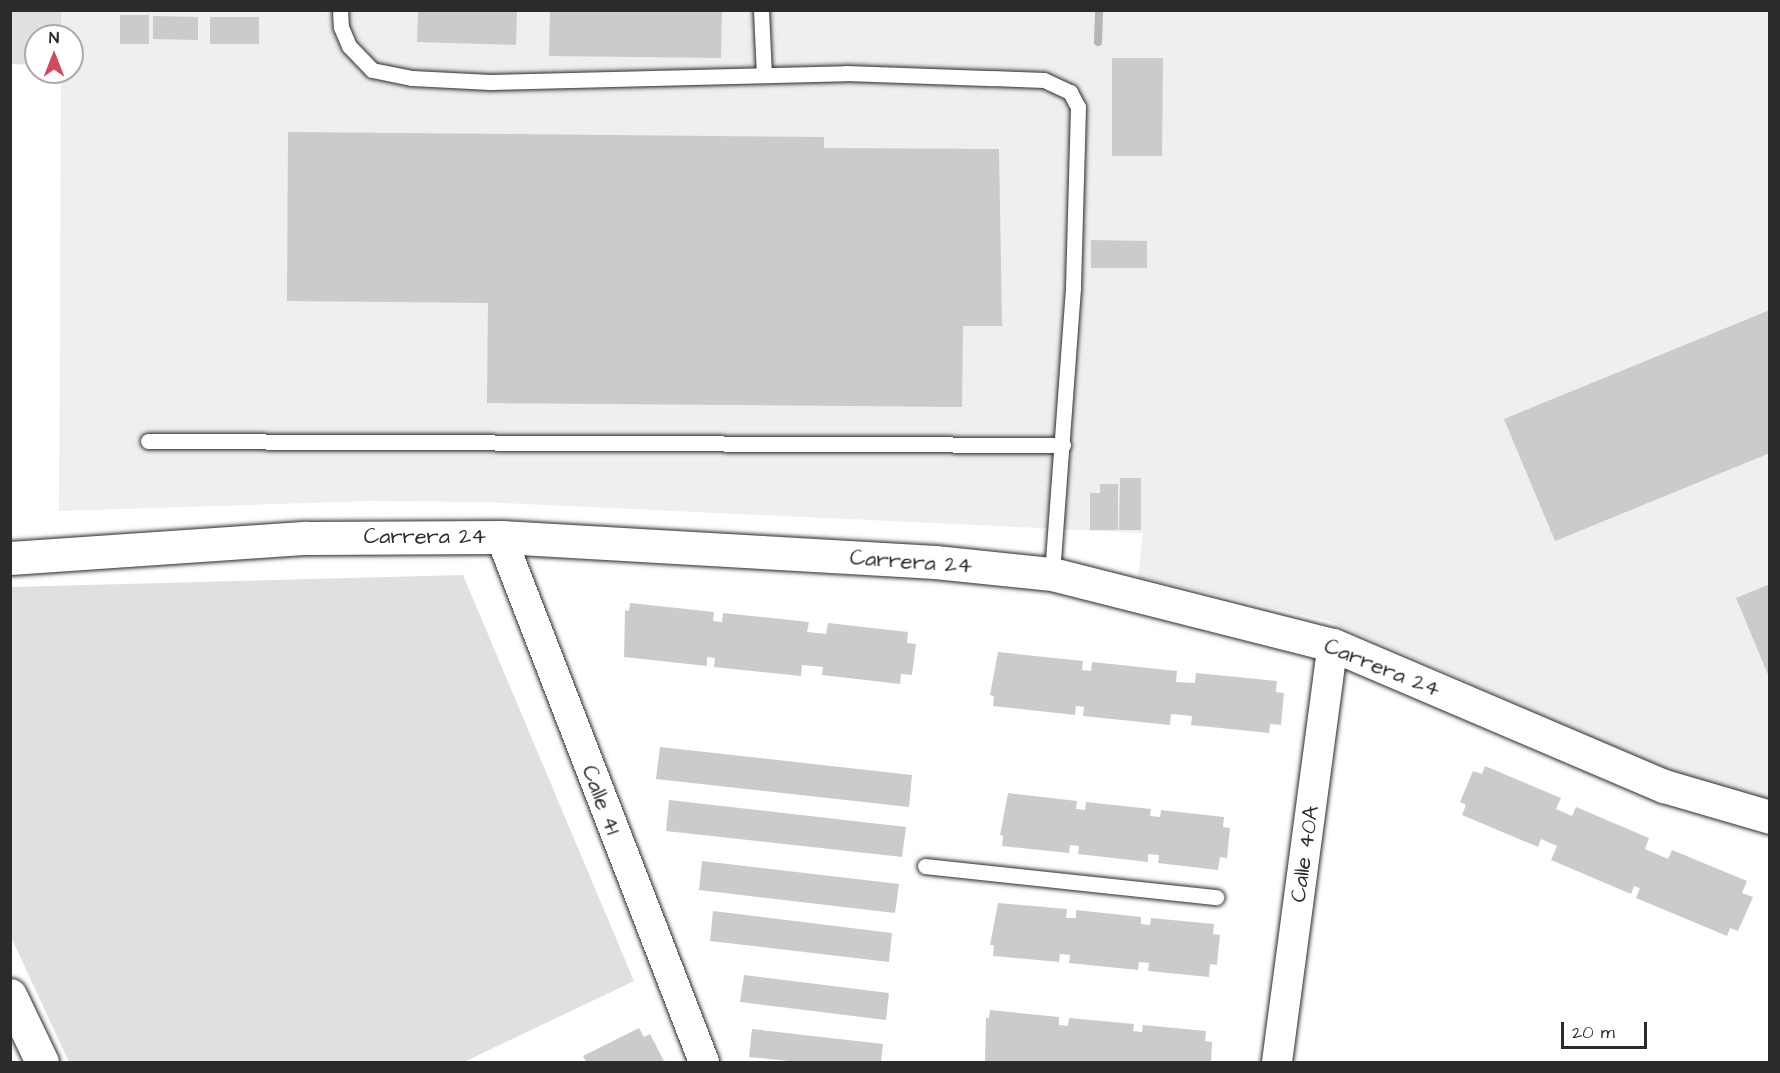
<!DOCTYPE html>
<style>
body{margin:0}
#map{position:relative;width:1780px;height:1073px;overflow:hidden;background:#fff;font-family:"Architects Daughter",sans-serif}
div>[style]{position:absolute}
.built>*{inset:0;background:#efefef}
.green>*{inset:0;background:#e0e0e0}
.stream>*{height:8px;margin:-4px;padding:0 4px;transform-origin:4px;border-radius:4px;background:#b6b6b6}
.building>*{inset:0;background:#cbcbcb}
.roads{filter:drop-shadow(0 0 2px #2b2b2b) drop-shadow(0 0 2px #2b2b2b)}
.service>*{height:15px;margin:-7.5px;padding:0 7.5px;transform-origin:7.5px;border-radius:7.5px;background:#fff}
.minor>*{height:30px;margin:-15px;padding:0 15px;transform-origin:15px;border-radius:15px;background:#fff}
.tertiary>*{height:33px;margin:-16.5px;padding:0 16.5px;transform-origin:16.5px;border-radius:16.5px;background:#fff}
.secondary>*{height:33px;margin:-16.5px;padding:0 16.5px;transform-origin:16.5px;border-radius:16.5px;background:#fff}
span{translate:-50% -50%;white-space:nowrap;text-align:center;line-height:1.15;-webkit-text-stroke:4.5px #fff;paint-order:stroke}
.street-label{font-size:22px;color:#2b2b2b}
.frame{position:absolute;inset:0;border:12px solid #2b2b2b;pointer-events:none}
.north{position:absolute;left:24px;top:24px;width:60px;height:60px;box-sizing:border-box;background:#fff;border:2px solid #aaa;border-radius:50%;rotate:0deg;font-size:16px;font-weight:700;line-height:24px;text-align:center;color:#2b2b2b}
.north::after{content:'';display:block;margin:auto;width:21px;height:27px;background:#d1495b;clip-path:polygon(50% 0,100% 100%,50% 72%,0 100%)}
.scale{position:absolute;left:1561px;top:1022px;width:86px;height:27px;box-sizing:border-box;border:3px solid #2b2b2b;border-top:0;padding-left:8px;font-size:18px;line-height:21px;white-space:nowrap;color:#2b2b2b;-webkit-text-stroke:4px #fff;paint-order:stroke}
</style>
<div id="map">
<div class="built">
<i style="clip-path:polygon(61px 11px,1769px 11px,1769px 799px,1674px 773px,1329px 621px,1138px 577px,1143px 533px,484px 502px,369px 501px,59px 511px,61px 72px,72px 72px,72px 36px,61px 36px)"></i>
</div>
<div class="green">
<i style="clip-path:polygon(11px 10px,61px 11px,61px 36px,36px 36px,36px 65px,11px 64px)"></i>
<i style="clip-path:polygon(463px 575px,634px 981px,464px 1062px,69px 1062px,11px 937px,11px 587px)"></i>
</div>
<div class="stream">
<i style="left:1098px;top:42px;width:32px;rotate:-88deg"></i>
</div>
<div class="building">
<i style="clip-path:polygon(418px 10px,517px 10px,516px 45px,417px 42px)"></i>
<i style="clip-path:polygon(550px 10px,722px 10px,721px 58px,549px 56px)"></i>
<i style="clip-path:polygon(120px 15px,149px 15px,149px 44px,120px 44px)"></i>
<i style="clip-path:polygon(153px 16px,198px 17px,198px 40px,153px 39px)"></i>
<i style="clip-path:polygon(210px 17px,259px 17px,259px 44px,210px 44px)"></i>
<i style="clip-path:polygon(1112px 58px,1163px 58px,1162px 156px,1112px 156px)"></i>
<i style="clip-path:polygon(288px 132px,824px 137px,824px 148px,999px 149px,1002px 326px,963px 326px,962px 407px,487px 403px,488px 303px,287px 301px)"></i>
<i style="clip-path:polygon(1091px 240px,1147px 241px,1147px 268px,1091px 268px)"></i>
<i style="clip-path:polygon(1770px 310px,1770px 453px,1555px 541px,1504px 419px)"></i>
<i style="clip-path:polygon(1120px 478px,1141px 478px,1141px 530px,1119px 530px)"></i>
<i style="clip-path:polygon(1100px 484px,1118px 484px,1118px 530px,1090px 530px,1090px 493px,1100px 493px)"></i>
<i style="clip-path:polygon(1770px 584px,1770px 677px,1769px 677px,1736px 598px)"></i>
<i style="clip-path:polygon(630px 603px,714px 612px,713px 621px,722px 622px,723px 613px,809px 622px,807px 632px,826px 634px,828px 623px,908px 632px,907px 643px,916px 644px,912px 675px,901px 674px,900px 684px,822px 675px,823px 667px,802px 665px,801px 676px,714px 667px,715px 658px,707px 657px,707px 666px,624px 657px,625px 610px,629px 611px)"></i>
<i style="clip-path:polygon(998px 652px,1083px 661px,1082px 670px,1091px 671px,1092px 662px,1177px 671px,1176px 682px,1195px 683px,1196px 673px,1277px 681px,1276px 692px,1284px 693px,1281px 725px,1270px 724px,1269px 733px,1191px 725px,1192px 716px,1171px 714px,1170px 725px,1083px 716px,1084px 707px,1076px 706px,1075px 715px,993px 706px,994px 696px,990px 695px)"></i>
<i style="clip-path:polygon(660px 747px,912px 775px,909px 807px,656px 779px)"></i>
<i style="clip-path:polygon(1485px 766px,1561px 798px,1556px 809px,1572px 816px,1576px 807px,1649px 838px,1645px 849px,1668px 859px,1672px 850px,1747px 881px,1742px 893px,1753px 897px,1738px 931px,1730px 928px,1727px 936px,1636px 898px,1640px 888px,1634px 886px,1631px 894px,1551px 860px,1557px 846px,1541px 839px,1538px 847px,1462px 815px,1466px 805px,1460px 802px,1473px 771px,1482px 774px)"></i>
<i style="clip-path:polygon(1008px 793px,1077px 801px,1076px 809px,1085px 810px,1086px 802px,1151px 809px,1150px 816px,1160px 817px,1161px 810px,1224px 817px,1223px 827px,1230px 828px,1227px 858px,1220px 857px,1218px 870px,1158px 863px,1159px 855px,1148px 854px,1148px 862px,1078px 854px,1079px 846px,1070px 845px,1069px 853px,1002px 846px,1003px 836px,1000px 835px)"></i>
<i style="clip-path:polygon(669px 800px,906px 827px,902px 857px,666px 831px)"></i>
<i style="clip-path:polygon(702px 861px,899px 884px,895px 913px,699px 890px)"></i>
<i style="clip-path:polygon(998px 903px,1067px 909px,1066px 918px,1076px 918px,1076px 910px,1141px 917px,1141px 924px,1150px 925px,1151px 918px,1214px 924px,1213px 934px,1220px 935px,1217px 965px,1210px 964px,1209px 977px,1148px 971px,1149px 963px,1139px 962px,1138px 970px,1069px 963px,1070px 955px,1060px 954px,1059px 962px,993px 956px,994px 945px,990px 945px)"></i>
<i style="clip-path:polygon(713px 911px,892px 933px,889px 962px,710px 941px)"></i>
<i style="clip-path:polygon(744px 975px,889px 993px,886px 1020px,740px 1002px)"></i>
<i style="clip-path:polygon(990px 1010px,1059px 1017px,1059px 1025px,1068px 1026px,1069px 1018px,1134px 1024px,1133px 1031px,1142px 1032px,1143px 1025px,1206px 1031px,1205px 1041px,1212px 1042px,1211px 1062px,985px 1062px,986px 1018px,989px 1018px)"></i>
<i style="clip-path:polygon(639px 1028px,644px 1037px,650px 1034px,664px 1061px,586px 1062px,583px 1056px)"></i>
<i style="clip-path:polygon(752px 1029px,883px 1044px,881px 1062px,798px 1062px,749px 1057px)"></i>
</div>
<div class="roads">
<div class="service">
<i style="left:340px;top:10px;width:17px;rotate:87deg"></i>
<i style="left:341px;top:27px;width:21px;rotate:67deg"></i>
<i style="left:349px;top:46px;width:33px;rotate:46deg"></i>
<i style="left:372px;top:70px;width:41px;rotate:11.3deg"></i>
<i style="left:412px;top:78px;width:78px;rotate:2.9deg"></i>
<i style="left:490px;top:82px;width:356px;rotate:-1.4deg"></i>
<i style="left:846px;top:73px;width:198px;rotate:2deg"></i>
<i style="left:1044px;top:80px;width:29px;rotate:25deg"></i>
<i style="left:1070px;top:92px;width:17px;rotate:62deg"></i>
<i style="left:1078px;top:107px;width:181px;rotate:91.6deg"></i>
<i style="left:1073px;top:288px;width:287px;rotate:94.2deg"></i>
<i style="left:761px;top:10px;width:65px;rotate:87.4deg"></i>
<i style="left:148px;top:441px;width:915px;rotate:0.25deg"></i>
<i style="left:925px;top:866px;width:293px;rotate:6.1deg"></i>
</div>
<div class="minor">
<i style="left:501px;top:537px;width:563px;rotate:68.86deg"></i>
<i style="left:1277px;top:1062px;width:421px;rotate:-82.4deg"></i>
</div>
<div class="tertiary">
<i style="left:10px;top:558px;width:297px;rotate:-3.9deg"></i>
<i style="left:306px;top:538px;width:195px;rotate:-0.3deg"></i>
<i style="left:501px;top:537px;width:435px;rotate:3.3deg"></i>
<i style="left:935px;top:562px;width:118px;rotate:5.9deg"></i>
<i style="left:1052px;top:574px;width:290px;rotate:14.2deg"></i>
<i style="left:1333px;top:645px;width:360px;rotate:23.1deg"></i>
<i style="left:1664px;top:786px;width:110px;rotate:16.3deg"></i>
</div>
<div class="secondary">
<i style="left:10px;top:995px;width:74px;rotate:64.5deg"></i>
</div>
</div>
<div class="street-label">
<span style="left:425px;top:537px">Carrera 24</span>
<span style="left:911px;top:562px;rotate:4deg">Carrera 24</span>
<span style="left:1382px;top:668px;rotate:22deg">Carrera 24</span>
<span style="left:601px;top:800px;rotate:69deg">Calle 41</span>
<span style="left:1305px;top:854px;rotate:-82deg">Calle 40A</span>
</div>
<div class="frame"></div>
<div class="north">N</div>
<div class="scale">20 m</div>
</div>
